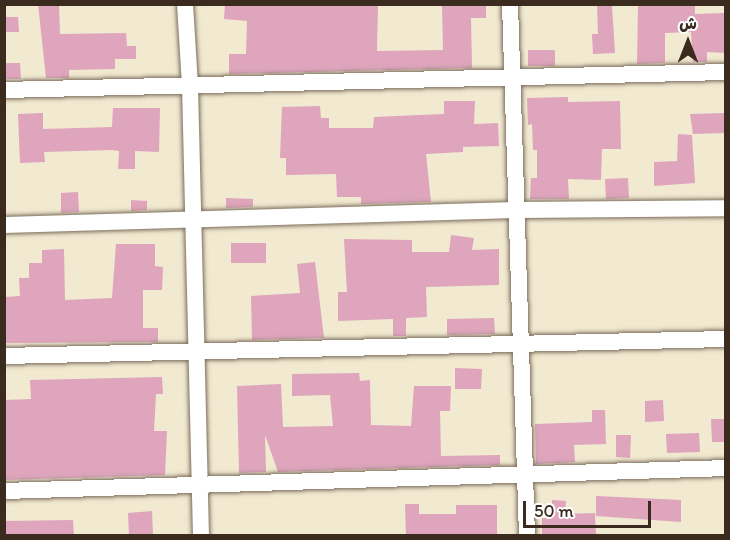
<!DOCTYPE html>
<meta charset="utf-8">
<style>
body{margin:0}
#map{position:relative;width:730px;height:540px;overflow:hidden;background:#f1e9d0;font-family:Itim,"Playpen Sans Arabic",sans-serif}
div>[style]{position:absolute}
.building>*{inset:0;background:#dea5bd}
.roads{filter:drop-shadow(0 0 2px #7b6d5c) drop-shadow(0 0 2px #7b6d5c)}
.minor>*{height:16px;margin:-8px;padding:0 8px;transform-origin:8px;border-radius:8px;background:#fff}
span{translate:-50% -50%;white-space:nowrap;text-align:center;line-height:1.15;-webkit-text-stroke:4.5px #fff;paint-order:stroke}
.frame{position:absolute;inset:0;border:6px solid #3b2a1e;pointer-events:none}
.north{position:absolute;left:658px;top:12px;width:60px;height:60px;-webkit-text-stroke:4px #fff;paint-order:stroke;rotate:0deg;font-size:16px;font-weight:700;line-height:24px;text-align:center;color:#3b2a1e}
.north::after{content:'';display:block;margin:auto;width:21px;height:27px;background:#3b2a1e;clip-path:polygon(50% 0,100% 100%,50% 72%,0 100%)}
.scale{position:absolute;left:523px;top:501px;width:128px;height:27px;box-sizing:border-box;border:3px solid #3b2a1e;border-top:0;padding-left:8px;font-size:18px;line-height:21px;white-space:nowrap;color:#3b2a1e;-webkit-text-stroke:4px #fff;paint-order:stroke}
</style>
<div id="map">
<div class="building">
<i style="clip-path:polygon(38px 4px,59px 4px,60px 34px,126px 33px,127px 46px,136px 46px,136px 59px,115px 59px,115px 69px,69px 70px,69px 78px,46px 78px)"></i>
<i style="clip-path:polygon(225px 4px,378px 4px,377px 51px,443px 50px,442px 4px,486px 4px,486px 18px,471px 18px,472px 68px,229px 74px,229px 54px,246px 54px,247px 21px,224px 19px)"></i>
<i style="clip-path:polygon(638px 4px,695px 4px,695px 14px,725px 13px,726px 53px,707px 52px,707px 62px,693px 62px,691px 32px,665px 33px,665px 63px,637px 64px)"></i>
<i style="clip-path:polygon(597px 5px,612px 5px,615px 53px,593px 54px,592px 34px,598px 34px)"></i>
<i style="clip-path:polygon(4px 17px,18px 17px,19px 32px,4px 32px)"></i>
<i style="clip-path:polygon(528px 50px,555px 50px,555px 66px,528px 66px)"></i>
<i style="clip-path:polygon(4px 63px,20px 63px,21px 79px,4px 79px)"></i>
<i style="clip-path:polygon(568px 97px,568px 102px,620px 101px,621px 149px,602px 149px,601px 180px,568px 179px,569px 199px,530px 199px,531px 178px,537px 178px,537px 150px,533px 150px,532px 124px,528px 125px,527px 98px)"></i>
<i style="clip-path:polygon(444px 101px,475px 101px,474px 124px,498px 123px,499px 146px,463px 147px,463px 152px,426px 154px,431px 202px,361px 204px,361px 197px,337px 197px,336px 174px,286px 175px,286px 158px,280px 158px,282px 107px,320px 106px,321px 118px,329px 118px,329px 128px,373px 128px,374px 117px,444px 114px)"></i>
<i style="clip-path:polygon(113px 108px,160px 108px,159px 152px,135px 151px,135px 169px,118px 169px,119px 151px,112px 150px,44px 152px,45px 162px,20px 163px,18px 114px,43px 113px,43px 129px,112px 127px)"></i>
<i style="clip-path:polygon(726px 113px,726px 133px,693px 134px,690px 114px)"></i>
<i style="clip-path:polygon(678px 134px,692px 135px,695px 183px,654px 186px,654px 162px,677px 161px)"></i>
<i style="clip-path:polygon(628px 178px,629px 198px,606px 199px,605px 179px)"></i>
<i style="clip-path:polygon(78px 192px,79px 212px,61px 213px,61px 193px)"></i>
<i style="clip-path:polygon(226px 198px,253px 199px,253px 207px,226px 208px)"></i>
<i style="clip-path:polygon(131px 200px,147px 201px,147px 210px,131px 211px)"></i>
<i style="clip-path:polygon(451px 235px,474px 238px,472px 250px,499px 249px,499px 285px,426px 287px,427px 317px,406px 318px,406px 336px,393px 336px,393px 319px,338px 321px,338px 292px,347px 292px,344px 239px,412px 240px,412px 252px,449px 252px)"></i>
<i style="clip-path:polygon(231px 243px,266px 243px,266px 263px,231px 263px)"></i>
<i style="clip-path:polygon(116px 244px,155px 244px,155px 266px,163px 267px,162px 290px,143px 290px,143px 328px,158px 328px,158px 342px,4px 343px,4px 297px,20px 296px,19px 278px,29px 278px,29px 263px,42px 263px,42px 250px,64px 249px,65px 300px,112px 298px)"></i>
<i style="clip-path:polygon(315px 262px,324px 338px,252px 340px,251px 296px,300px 293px,297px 264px)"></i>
<i style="clip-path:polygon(494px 318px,495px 334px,447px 335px,447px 319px)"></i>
<i style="clip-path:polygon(455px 368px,482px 369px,481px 389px,455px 389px)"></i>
<i style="clip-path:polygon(359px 373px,360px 381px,370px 380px,371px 425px,411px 426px,414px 386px,451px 386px,450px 411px,440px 411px,441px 456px,500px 455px,500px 465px,278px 472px,265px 435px,266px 472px,239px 473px,237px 386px,281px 384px,283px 427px,333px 426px,330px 395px,292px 396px,292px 374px)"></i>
<i style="clip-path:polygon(162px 377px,163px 394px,156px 394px,154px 431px,167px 431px,165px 475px,4px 480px,4px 400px,31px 399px,30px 380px)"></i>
<i style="clip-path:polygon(663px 400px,664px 421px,645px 422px,645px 401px)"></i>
<i style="clip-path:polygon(592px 410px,605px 410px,606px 444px,574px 445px,575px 462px,536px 464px,535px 424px,592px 422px)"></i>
<i style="clip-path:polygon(711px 419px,726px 419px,726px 442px,712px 442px)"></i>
<i style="clip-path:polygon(699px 433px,700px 452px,667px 453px,666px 434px)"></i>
<i style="clip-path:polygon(616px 435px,631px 435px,630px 458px,616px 457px)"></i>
<i style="clip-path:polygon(596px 496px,681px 500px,681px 522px,596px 516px)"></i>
<i style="clip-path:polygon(552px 500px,566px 501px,565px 514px,595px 513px,596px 536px,542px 536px,542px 518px,552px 518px)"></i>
<i style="clip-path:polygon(405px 504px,419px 504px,419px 514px,456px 514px,456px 505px,497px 505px,497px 536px,406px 536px)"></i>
<i style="clip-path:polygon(152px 511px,153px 536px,129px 536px,128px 513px)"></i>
<i style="clip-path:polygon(73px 520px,74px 536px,4px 536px,4px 521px)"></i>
</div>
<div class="roads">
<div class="minor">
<i style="left:185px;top:4px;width:82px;rotate:86.5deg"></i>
<i style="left:190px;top:86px;width:450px;rotate:88.6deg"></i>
<i style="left:510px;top:4px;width:532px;rotate:88.17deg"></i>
<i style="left:4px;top:90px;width:722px;rotate:-1.43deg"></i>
<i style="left:4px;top:225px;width:512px;rotate:-1.68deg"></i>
<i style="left:516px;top:210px;width:210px;rotate:-0.5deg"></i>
<i style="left:4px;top:356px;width:722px;rotate:-1.35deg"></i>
<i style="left:4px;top:491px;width:722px;rotate:-1.82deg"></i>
</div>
</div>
<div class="frame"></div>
<div class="north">ش</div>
<div class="scale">50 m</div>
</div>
